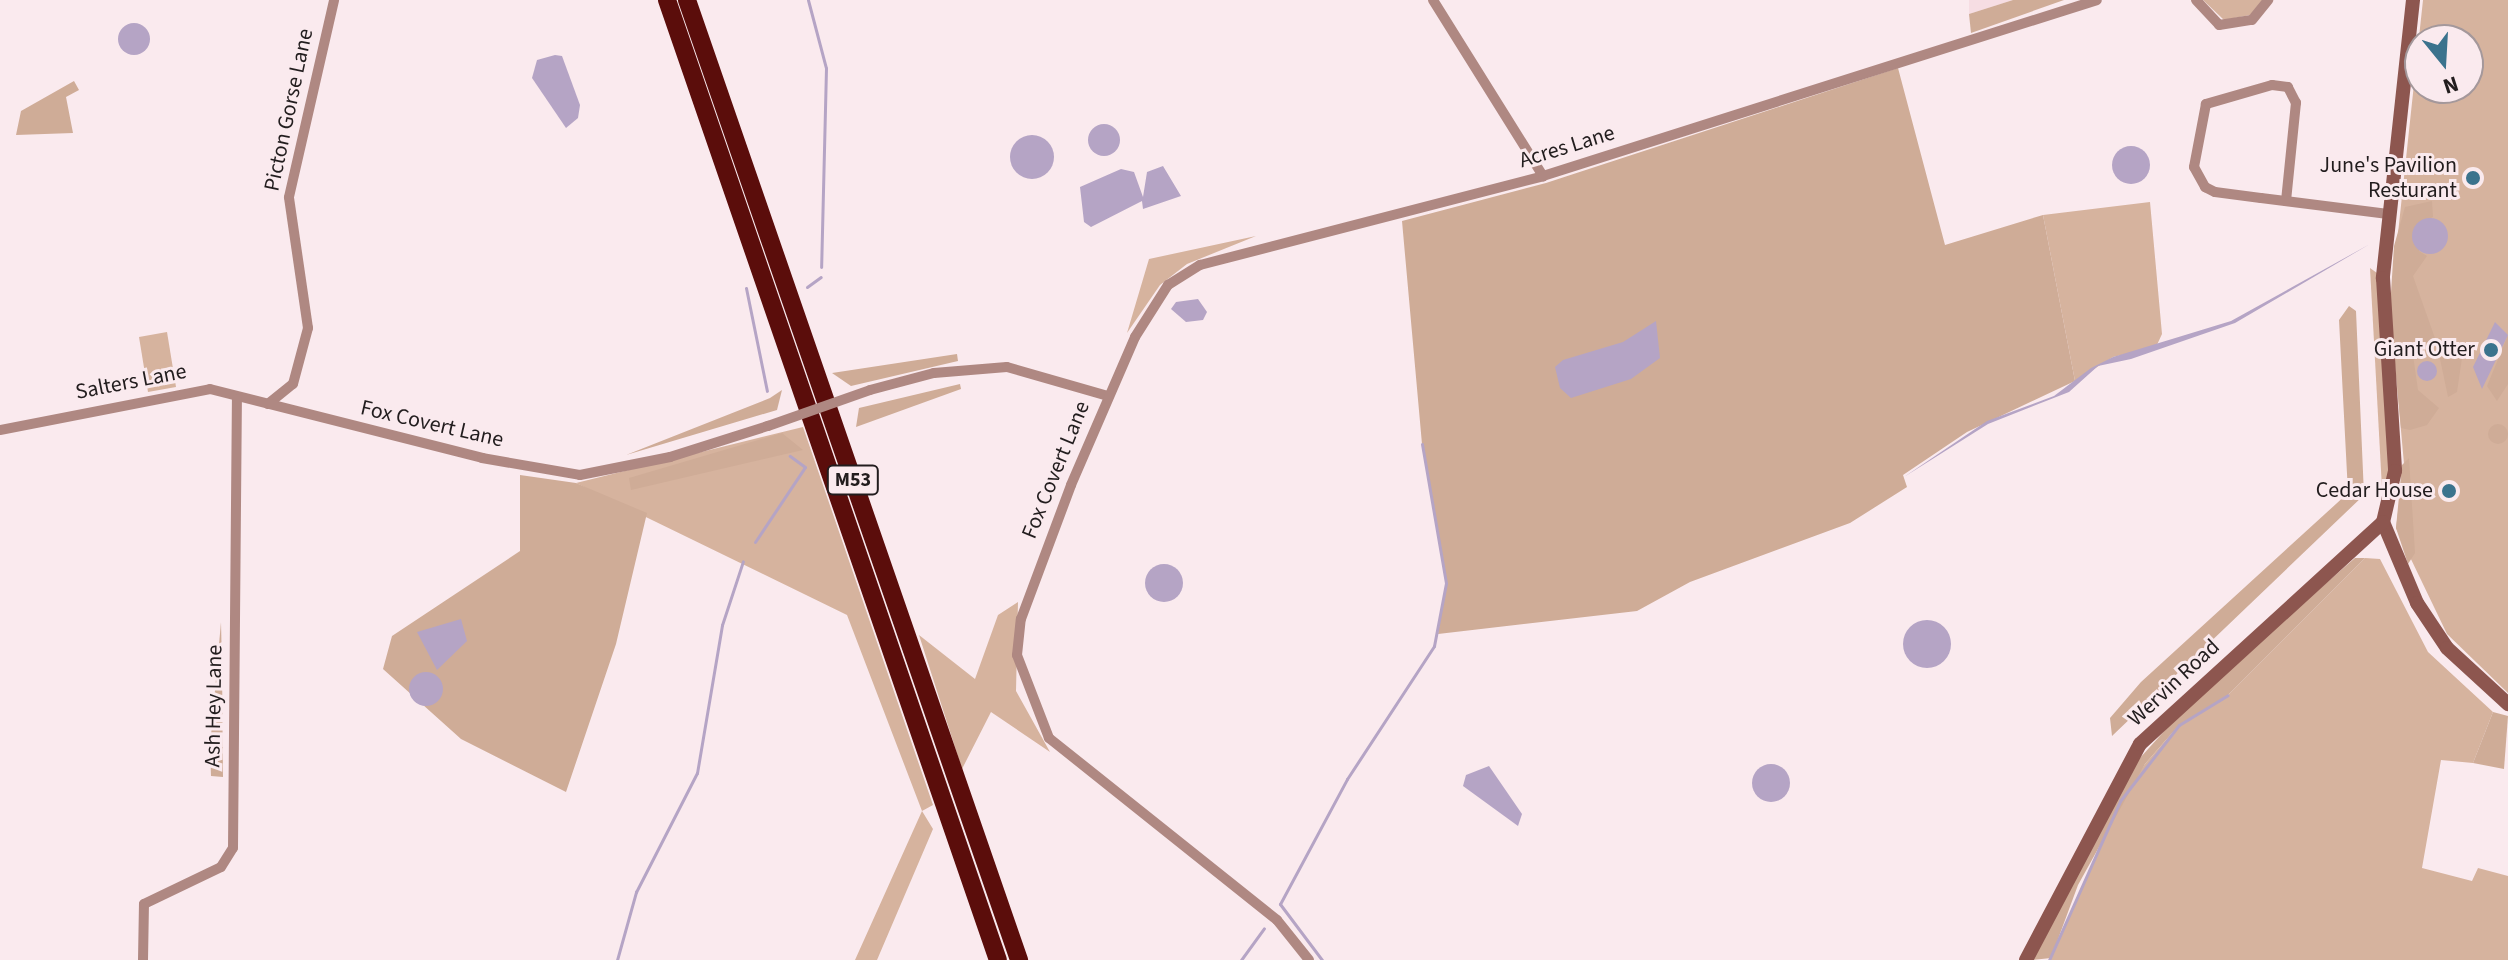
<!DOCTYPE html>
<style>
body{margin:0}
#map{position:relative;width:2508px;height:960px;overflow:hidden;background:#faeaee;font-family:"Source Sans 3",sans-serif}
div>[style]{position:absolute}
.built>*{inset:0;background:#f6dde3}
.green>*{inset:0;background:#d6b39e}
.forest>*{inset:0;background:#cfac97}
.round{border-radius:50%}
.water>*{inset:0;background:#b5a4c5}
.stream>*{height:3px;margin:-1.5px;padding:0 1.5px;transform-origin:1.5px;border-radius:1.5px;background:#b5a4c5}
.street>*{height:10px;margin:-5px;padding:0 5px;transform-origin:5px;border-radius:5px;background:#af8882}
.secondary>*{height:14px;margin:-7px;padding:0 7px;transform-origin:7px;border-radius:7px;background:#8d564f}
.highway>*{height:18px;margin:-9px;padding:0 9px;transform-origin:9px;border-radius:9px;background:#5b0d0b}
.street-bridge>*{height:10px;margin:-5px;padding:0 5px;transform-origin:5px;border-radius:5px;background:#af8882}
.dots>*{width:22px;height:22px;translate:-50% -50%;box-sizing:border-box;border:4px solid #faeaee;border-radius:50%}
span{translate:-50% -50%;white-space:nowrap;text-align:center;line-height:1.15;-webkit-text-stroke:6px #faeaee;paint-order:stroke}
.shield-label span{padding:2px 6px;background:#faeaee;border:2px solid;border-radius:6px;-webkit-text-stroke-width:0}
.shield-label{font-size:20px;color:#221d1e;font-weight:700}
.street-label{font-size:22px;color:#221d1e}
.poi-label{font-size:22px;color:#221d1e}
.right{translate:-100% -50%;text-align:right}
.north{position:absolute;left:2404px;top:24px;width:80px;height:80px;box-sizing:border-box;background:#faeaee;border:2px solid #a4989b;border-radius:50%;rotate:162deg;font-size:22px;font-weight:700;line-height:32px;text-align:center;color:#221d1e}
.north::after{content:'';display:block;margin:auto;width:28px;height:36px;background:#3b738d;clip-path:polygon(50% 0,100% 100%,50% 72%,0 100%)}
</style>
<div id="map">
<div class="built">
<i style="clip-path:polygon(1969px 0,2013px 0,1969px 14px)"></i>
</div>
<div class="green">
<i style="clip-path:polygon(2203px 0,2264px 0,2250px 15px,2224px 20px)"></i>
<i style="clip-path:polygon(evenodd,2423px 0,2508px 0,2508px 693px,2447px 634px,2396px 528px,2404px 464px,2390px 308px,2423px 0,2420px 40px,2468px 40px,2468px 88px,2420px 88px,2420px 40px)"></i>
<i style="clip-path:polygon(2150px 202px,2162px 334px,2156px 347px,2113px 357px,2075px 381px,2043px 215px)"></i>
<i style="clip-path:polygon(1256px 236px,1187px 264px,1160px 285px,1127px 333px,1149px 259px)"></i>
<i style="clip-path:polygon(2370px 268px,2377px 273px,2389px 472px,2383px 507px)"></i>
<i style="clip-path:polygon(167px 332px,176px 387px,148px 392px,139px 337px)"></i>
<i style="clip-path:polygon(803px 427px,933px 805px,922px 811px,933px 829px,877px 960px,855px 960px,922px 811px,847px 615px,576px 483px)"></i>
<i style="clip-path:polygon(2365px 558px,2380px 559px,2428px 652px,2493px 712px,2473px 763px,2441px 760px,2422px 868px,2472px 881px,2478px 868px,2508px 876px,2508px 960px,2049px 960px,2120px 801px,2145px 764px,2179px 725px,2228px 695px)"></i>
<i style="clip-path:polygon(1018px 602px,1016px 691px,1050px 752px,991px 712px,962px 769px,919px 635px,975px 679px,998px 615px)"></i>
</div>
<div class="forest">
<i style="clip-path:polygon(2013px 0,2064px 0,1971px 33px,1969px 14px)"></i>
<i style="clip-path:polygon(1898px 68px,1945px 245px,2043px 215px,2075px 381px,1967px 432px,1903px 475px,1907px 487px,1850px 523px,1690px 582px,1637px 611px,1438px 634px,1446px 583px,1422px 444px,1402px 221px,1546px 183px)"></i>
<i style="clip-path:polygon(74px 81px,79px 90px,66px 97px,73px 133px,16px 135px,21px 111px)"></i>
<i style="clip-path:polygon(2432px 201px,2433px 217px,2418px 224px,2419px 251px,2427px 256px,2413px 276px,2436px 341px,2419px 344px,2413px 355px,2418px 390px,2439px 408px,2427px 425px,2410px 430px,2401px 428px,2390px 308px,2394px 246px,2405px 207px)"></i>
<i style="clip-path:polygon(2349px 306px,2356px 311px,2364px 495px,2112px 736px,2110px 718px,2141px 682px,2348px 493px,2339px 320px)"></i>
<i style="clip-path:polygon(2508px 335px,2508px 384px,2497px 401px,2487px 386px)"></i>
<i style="clip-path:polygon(2445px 342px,2463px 351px,2457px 392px,2448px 397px,2439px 354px)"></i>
<i style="clip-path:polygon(957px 354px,958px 361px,851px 386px,832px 373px)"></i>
<i style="clip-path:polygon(960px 384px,961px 389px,856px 427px,859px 408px)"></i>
<i style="clip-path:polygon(782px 390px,777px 410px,626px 455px,770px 398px)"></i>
<i class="round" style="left:2488px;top:424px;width:20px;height:20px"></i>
<i style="clip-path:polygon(782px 433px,803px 450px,631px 490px,629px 478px)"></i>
<i style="clip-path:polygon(2409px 458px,2415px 553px,2408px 564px,2396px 528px,2402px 465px)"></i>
<i style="clip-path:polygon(520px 475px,576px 483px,647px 513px,616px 644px,566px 792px,461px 739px,383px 669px,392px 636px,520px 551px)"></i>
<i style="clip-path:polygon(2355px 558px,2365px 558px,2228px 695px,2179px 725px,2145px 764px,2078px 885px,2051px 958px,2031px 960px,2111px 790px,2196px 696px)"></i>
<i style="clip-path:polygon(221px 622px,222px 667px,223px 777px,211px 776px,210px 747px)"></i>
<i style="clip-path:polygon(2493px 712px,2508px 716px,2504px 769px,2473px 763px)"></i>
</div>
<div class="water">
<i class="round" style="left:118px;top:23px;width:32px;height:32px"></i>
<i style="clip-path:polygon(555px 55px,562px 56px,580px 105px,578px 118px,566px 128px,532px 78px,537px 60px)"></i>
<i class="round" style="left:1088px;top:124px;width:32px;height:32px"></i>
<i class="round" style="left:1010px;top:135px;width:44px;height:44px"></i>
<i class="round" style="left:2112px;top:146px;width:38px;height:38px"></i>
<i style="clip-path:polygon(1163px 166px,1181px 196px,1143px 209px,1142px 201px,1091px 227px,1084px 222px,1080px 187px,1121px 169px,1134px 172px,1143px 197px,1147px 172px)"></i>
<i class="round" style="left:2412px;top:218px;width:36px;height:36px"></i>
<i style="clip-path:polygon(2370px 244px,2235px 323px,2131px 359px,2098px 366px,2069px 392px,1988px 424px,1904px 477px,1987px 421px,2054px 396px,2091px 368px,2113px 357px,2231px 321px)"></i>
<i style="clip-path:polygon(1198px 299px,1207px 312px,1203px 320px,1186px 322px,1171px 309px,1176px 302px)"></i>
<i style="clip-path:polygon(1656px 321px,1660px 358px,1631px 379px,1571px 398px,1560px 388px,1555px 367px,1563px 360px,1623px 342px)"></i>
<i style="clip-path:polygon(2495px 322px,2508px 335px,2482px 389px,2473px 367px)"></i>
<i class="round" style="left:2417px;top:361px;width:20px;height:20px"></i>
<i class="round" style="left:1145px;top:564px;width:38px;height:38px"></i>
<i style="clip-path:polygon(461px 619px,467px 641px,437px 670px,417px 632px)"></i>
<i class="round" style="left:1903px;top:620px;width:48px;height:48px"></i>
<i class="round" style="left:409px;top:672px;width:34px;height:34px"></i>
<i class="round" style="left:1752px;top:764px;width:38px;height:38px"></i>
<i style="clip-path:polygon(1489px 766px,1522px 814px,1518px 826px,1463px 786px,1466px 775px)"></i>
</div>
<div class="stream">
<i style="left:808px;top:0;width:70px;rotate:75.2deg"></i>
<i style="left:826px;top:68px;width:199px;rotate:91.4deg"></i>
<i style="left:807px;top:287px;width:17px;rotate:-36deg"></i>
<i style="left:746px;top:288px;width:105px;rotate:78.5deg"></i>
<i style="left:755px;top:542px;width:90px;rotate:-56.3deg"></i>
<i style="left:805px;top:467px;width:19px;rotate:-144deg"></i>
<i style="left:617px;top:960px;width:71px;rotate:-74.4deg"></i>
<i style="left:636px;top:892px;width:134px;rotate:-62.9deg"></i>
<i style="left:697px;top:773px;width:150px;rotate:-80.4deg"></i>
<i style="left:722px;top:625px;width:67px;rotate:-71.8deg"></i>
<i style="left:1241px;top:960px;width:39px;rotate:-54deg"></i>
<i style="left:1322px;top:960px;width:70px;rotate:-126.9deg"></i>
<i style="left:1280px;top:904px;width:142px;rotate:-61.8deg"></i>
<i style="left:1347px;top:779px;width:159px;rotate:-56.8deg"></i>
<i style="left:1434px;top:646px;width:64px;rotate:-79.2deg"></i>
<i style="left:1446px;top:583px;width:141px;rotate:-99.8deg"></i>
<i style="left:2049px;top:960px;width:174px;rotate:-65.9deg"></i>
<i style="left:2120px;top:801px;width:96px;rotate:-52.2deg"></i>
<i style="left:2179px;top:725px;width:57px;rotate:-31.5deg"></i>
</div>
<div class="street">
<i style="left:1433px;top:0;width:208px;rotate:58deg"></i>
<i style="left:2196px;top:0;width:34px;rotate:47deg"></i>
<i style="left:2219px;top:25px;width:33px;rotate:-9deg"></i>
<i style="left:2252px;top:20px;width:26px;rotate:-51deg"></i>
<i style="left:2286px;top:201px;width:99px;rotate:-84.2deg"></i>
<i style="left:2296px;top:103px;width:18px;rotate:-117deg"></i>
<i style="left:2288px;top:87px;width:16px;rotate:-173deg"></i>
<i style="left:2272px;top:85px;width:69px;rotate:163.9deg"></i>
<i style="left:2206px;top:104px;width:64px;rotate:100.8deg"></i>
<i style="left:2194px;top:167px;width:23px;rotate:61deg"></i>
<i style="left:2205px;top:187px;width:11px;rotate:27deg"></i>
<i style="left:2215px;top:192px;width:46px;rotate:7.4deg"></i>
<i style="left:2261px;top:198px;width:128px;rotate:7.2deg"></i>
<i style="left:870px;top:390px;width:66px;rotate:-14.9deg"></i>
<i style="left:934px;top:373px;width:73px;rotate:-4.7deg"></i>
<i style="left:1007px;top:367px;width:105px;rotate:16deg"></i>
<i style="left:268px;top:404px;width:32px;rotate:-39deg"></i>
<i style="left:293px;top:384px;width:58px;rotate:-75deg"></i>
<i style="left:308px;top:328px;width:132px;rotate:-98.3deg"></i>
<i style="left:289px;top:197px;width:202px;rotate:-77.1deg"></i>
<i style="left:0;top:430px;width:214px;rotate:-11deg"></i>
<i style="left:210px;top:389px;width:281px;rotate:14.2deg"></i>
<i style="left:482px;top:458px;width:99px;rotate:9.8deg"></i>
<i style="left:580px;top:475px;width:92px;rotate:-11.3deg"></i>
<i style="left:670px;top:457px;width:103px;rotate:-17.6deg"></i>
<i style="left:143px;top:960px;width:56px;rotate:-89deg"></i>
<i style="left:144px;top:904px;width:85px;rotate:-25.7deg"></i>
<i style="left:221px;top:867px;width:22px;rotate:-58deg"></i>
<i style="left:233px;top:848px;width:449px;rotate:-89.5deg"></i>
<i style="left:1309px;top:960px;width:51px;rotate:-128.7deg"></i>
<i style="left:1277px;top:920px;width:292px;rotate:-141.4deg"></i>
<i style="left:1049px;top:738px;width:89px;rotate:-111.1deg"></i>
<i style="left:1017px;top:655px;width:36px;rotate:-84deg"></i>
<i style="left:1021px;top:619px;width:143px;rotate:-69.5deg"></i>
<i style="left:1071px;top:485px;width:161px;rotate:-66.6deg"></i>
<i style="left:1135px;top:337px;width:62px;rotate:-57.6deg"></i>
<i style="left:1168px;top:285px;width:38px;rotate:-32deg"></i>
<i style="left:1200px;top:265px;width:354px;rotate:-14.5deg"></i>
<i style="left:1543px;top:176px;width:581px;rotate:-17.62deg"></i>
</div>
<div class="secondary">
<i style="left:2413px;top:0;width:280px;rotate:96.2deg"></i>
<i style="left:2383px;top:278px;width:193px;rotate:86.4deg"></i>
<i style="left:2395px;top:471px;width:52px;rotate:103.2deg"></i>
<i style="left:2383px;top:522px;width:88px;rotate:67.2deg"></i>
<i style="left:2417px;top:603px;width:54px;rotate:56.3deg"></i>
<i style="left:2447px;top:648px;width:83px;rotate:42.6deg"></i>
<i style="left:2026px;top:960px;width:244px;rotate:-62.2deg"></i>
<i style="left:2140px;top:744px;width:329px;rotate:-42.4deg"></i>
</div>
<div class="highway">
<i style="left:667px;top:0;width:1015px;rotate:70.98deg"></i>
<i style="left:687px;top:0;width:1016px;rotate:70.92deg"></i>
</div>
<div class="street-bridge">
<i style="left:768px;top:426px;width:108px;rotate:-19.4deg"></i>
</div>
<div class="dots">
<i style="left:2473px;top:178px;background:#3b738d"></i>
<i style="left:2491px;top:350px;background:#3b738d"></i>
<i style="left:2449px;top:491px;background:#3b738d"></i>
</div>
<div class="shield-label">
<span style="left:853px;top:480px">M53</span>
</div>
<div class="street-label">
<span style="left:289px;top:110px;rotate:-78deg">Picton Gorse Lane</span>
<span style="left:1567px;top:147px;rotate:-17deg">Acres Lane</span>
<span style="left:131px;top:382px;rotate:-11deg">Salters Lane</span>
<span style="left:432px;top:424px;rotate:13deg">Fox Covert Lane</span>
<span style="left:1056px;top:470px;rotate:-68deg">Fox Covert Lane</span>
<span style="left:2174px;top:683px;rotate:-43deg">Wervin Road</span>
<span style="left:214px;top:706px;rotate:-89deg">Ash Hey Lane</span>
</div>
<div class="poi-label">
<span class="right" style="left:2457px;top:178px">June's Pavilion<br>Resturant</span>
<span class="right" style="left:2475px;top:350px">Giant Otter</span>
<span class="right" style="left:2433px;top:491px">Cedar House</span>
</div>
<div class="north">N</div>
</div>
